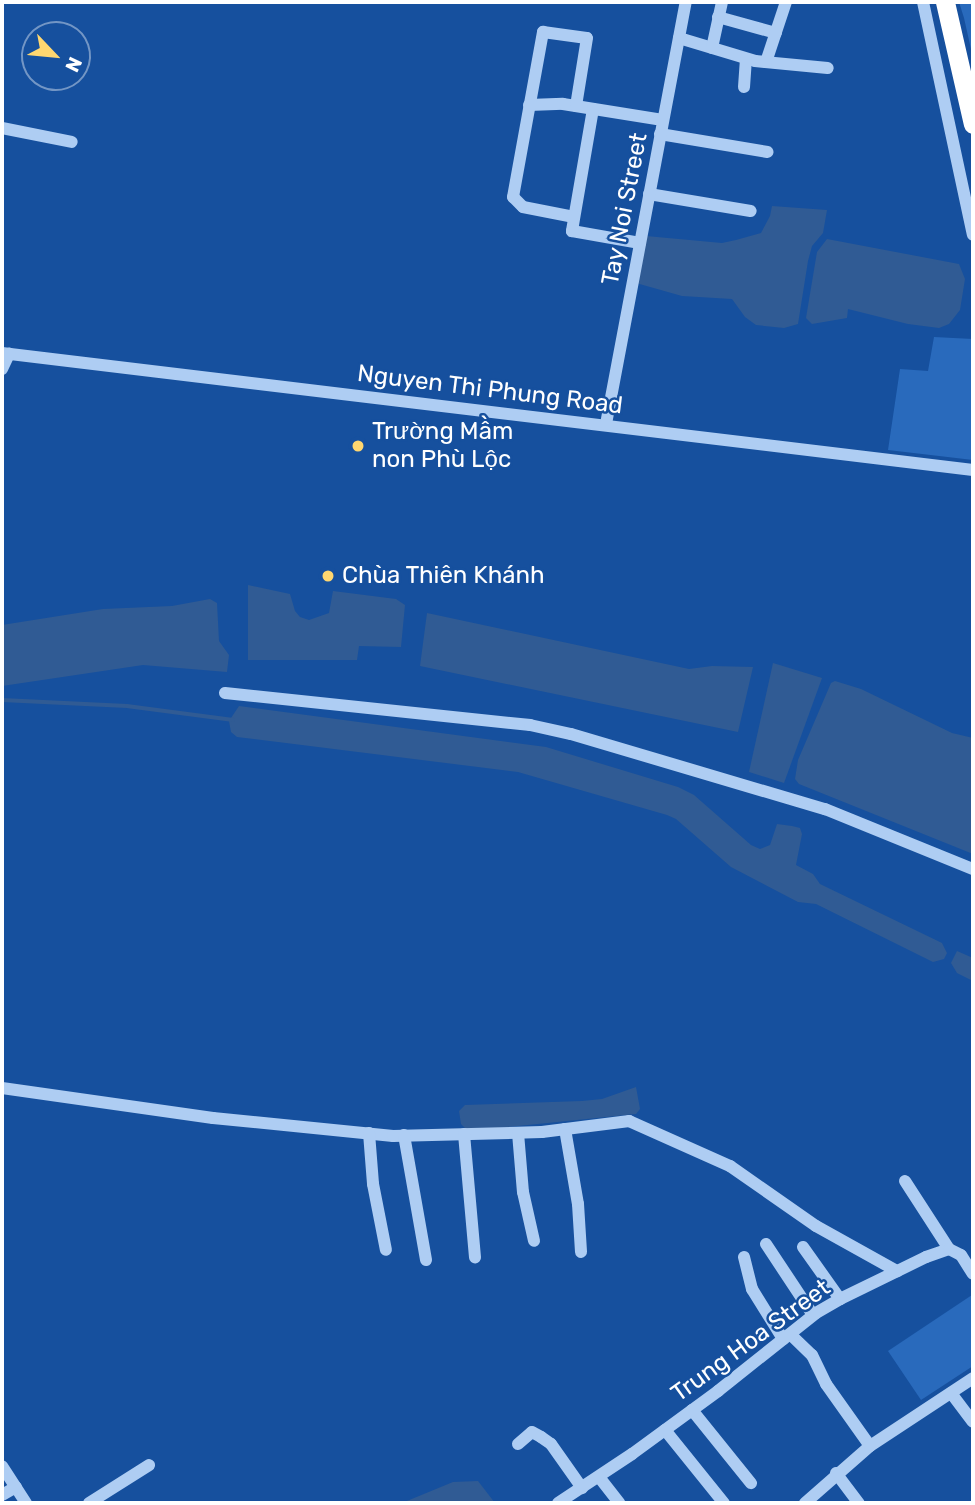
<!DOCTYPE html>
<meta charset="utf-8">
<style>
body{margin:0}
#map{position:relative;width:975px;height:1505px;overflow:hidden;background:#16509e;font-family:Rubik,sans-serif}
div>[style]{position:absolute}
.green>*{inset:0;background:#296abc}
.water>*{inset:0;background:#305b94}
.stream>*{height:3.5px;margin:-1.75px;padding:0 1.75px;transform-origin:1.75px;border-radius:1.75px;background:#305b94}
.minor>*{height:12px;margin:-6px;padding:0 6px;transform-origin:6px;border-radius:6px;background:#aecdf3}
.highway>*{height:19px;margin:-9.5px;padding:0 9.5px;transform-origin:9.5px;border-radius:9.5px;background:#fff}
.dots>*{width:19px;height:19px;translate:-50% -50%;box-sizing:border-box;border:4px solid #16509e;border-radius:50%}
span{translate:-50% -50%;white-space:nowrap;text-align:center;line-height:1.15;-webkit-text-stroke:5px #16509e;paint-order:stroke}
.street-label{font-size:24px;color:#fff}
.poi-label{font-size:24px;color:#fff}
.left{translate:0 -50%;text-align:left}
.frame{position:absolute;inset:0;border:4px solid #fff;pointer-events:none}
.north{position:absolute;left:21px;top:21px;width:70px;height:70px;box-sizing:border-box;background:#16509e;border:2px solid #7396c5;border-radius:50%;rotate:116deg;font-size:19px;font-weight:700;line-height:28px;text-align:center;color:#fff}
.north::after{content:'';display:block;margin:auto;width:24px;height:32px;background:#ffd770;clip-path:polygon(50% 0,100% 100%,50% 72%,0 100%)}
</style>
<div id="map">
<div class="green">
<i style="clip-path:polygon(959px 2px,973px 2px,973px 58px,964px 18px)"></i>
<i style="clip-path:polygon(934px 337px,973px 339px,973px 460px,888px 450px,900px 369px,928px 371px)"></i>
<i style="clip-path:polygon(972px 1295px,973px 1366px,921px 1400px,888px 1351px)"></i>
</div>
<div class="water">
<i style="clip-path:polygon(772px 206px,827px 210px,823px 233px,812px 246px,808px 261px,798px 324px,784px 328px,756px 325px,745px 317px,732px 299px,682px 296px,636px 283px,646px 236px,722px 243px,736px 240px,761px 233px,770px 216px)"></i>
<i style="clip-path:polygon(827px 239px,959px 264px,965px 279px,960px 310px,949px 324px,939px 328px,908px 324px,848px 309px,847px 318px,812px 324px,806px 318px,817px 252px)"></i>
<i style="clip-path:polygon(248px 585px,290px 594px,295px 611px,300px 617px,309px 620px,329px 613px,333px 591px,396px 599px,405px 605px,401px 647px,359px 646px,357px 660px,248px 660px)"></i>
<i style="clip-path:polygon(210px 599px,217px 603px,219px 641px,229px 655px,227px 672px,143px 665px,2px 686px,2px 625px,103px 609px,172px 606px)"></i>
<i style="clip-path:polygon(427px 613px,689px 669px,712px 666px,753px 667px,738px 732px,420px 666px)"></i>
<i style="clip-path:polygon(773px 663px,822px 678px,784px 783px,749px 772px)"></i>
<i style="clip-path:polygon(835px 681px,861px 689px,952px 733px,973px 738px,973px 854px,799px 784px,795px 779px,798px 760px,831px 683px)"></i>
<i style="clip-path:polygon(239px 706px,546px 747px,678px 787px,694px 795px,751px 845px,760px 849px,770px 845px,777px 824px,792px 826px,800px 828px,802px 834px,796px 865px,813px 874px,820px 884px,942px 943px,947px 953px,944px 959px,933px 962px,816px 904px,798px 902px,731px 867px,676px 819px,667px 815px,518px 772px,237px 737px,231px 732px,229px 721px)"></i>
<i style="clip-path:polygon(957px 951px,973px 958px,973px 981px,957px 973px,951px 963px)"></i>
<i style="clip-path:polygon(636px 1087px,640px 1109px,636px 1114px,468px 1131px,461px 1124px,459px 1111px,465px 1105px,582px 1101px,602px 1099px)"></i>
<i style="clip-path:polygon(478px 1481px,495px 1503px,402px 1503px,453px 1482px)"></i>
</div>
<div class="stream">
<i style="left:2px;top:700px;width:125px;rotate:2.7deg"></i>
<i style="left:127px;top:706px;width:107px;rotate:7.5deg"></i>
</div>
<div class="minor">
<i style="left:923px;top:2px;width:238px;rotate:77.9deg"></i>
<i style="left:718px;top:17px;width:60px;rotate:15.4deg"></i>
<i style="left:679px;top:38px;width:79px;rotate:16.8deg"></i>
<i style="left:755px;top:61px;width:73px;rotate:5.5deg"></i>
<i style="left:712px;top:48px;width:47px;rotate:-77.7deg"></i>
<i style="left:766px;top:62px;width:63px;rotate:-71.6deg"></i>
<i style="left:744px;top:87px;width:28px;rotate:-86deg"></i>
<i style="left:529px;top:105px;width:34px;rotate:-2deg"></i>
<i style="left:563px;top:104px;width:101px;rotate:9.1deg"></i>
<i style="left:593px;top:109px;width:124px;rotate:99.8deg"></i>
<i style="left:572px;top:231px;width:69px;rotate:10deg"></i>
<i style="left:2px;top:128px;width:71px;rotate:11.3deg"></i>
<i style="left:660px;top:134px;width:109px;rotate:9.5deg"></i>
<i style="left:649px;top:194px;width:103px;rotate:9.5deg"></i>
<i style="left:574px;top:217px;width:52px;rotate:-168.9deg"></i>
<i style="left:523px;top:207px;width:14px;rotate:-135deg"></i>
<i style="left:513px;top:197px;width:168px;rotate:-79.7deg"></i>
<i style="left:543px;top:32px;width:44px;rotate:7.8deg"></i>
<i style="left:587px;top:38px;width:69px;rotate:99.2deg"></i>
<i style="left:2px;top:353px;width:978px;rotate:6.87deg"></i>
<i style="left:2px;top:369px;width:17px;rotate:-65deg"></i>
<i style="left:606px;top:424px;width:430px;rotate:-79.3deg"></i>
<i style="left:225px;top:693px;width:307px;rotate:6deg"></i>
<i style="left:530px;top:725px;width:42px;rotate:12.4deg"></i>
<i style="left:571px;top:734px;width:265px;rotate:16.5deg"></i>
<i style="left:825px;top:809px;width:160px;rotate:22.1deg"></i>
<i style="left:2px;top:1088px;width:213px;rotate:8.1deg"></i>
<i style="left:213px;top:1118px;width:181px;rotate:5.7deg"></i>
<i style="left:393px;top:1136px;width:149px;rotate:-1.5deg"></i>
<i style="left:542px;top:1132px;width:88px;rotate:-7.2deg"></i>
<i style="left:629px;top:1121px;width:111px;rotate:24deg"></i>
<i style="left:730px;top:1166px;width:105px;rotate:34.9deg"></i>
<i style="left:816px;top:1226px;width:93px;rotate:29.1deg"></i>
<i style="left:565px;top:1129px;width:76px;rotate:80.2deg"></i>
<i style="left:578px;top:1204px;width:48px;rotate:86.4deg"></i>
<i style="left:369px;top:1133px;width:51px;rotate:85.5deg"></i>
<i style="left:373px;top:1184px;width:67px;rotate:78.9deg"></i>
<i style="left:518px;top:1133px;width:59px;rotate:85.2deg"></i>
<i style="left:523px;top:1192px;width:50px;rotate:77.3deg"></i>
<i style="left:464px;top:1134px;width:124px;rotate:84.9deg"></i>
<i style="left:404px;top:1135px;width:127px;rotate:80deg"></i>
<i style="left:905px;top:1181px;width:81px;rotate:57.1deg"></i>
<i style="left:766px;top:1244px;width:85px;rotate:56.5deg"></i>
<i style="left:803px;top:1247px;width:64px;rotate:54.6deg"></i>
<i style="left:744px;top:1257px;width:33px;rotate:76deg"></i>
<i style="left:752px;top:1289px;width:59px;rotate:58.2deg"></i>
<i style="left:790px;top:1334px;width:30px;rotate:44deg"></i>
<i style="left:812px;top:1355px;width:32px;rotate:64deg"></i>
<i style="left:826px;top:1384px;width:76px;rotate:54.6deg"></i>
<i style="left:951px;top:1393px;width:36px;rotate:53deg"></i>
<i style="left:692px;top:1410px;width:94px;rotate:51.1deg"></i>
<i style="left:665px;top:1430px;width:94px;rotate:51.1deg"></i>
<i style="left:518px;top:1444px;width:18px;rotate:-41deg"></i>
<i style="left:532px;top:1432px;width:10px;rotate:29deg"></i>
<i style="left:541px;top:1437px;width:12px;rotate:35deg"></i>
<i style="left:551px;top:1444px;width:54px;rotate:54.8deg"></i>
<i style="left:2px;top:1466px;width:44px;rotate:57deg"></i>
<i style="left:836px;top:1473px;width:38px;rotate:53deg"></i>
<i style="left:599px;top:1477px;width:33px;rotate:52deg"></i>
<i style="left:2px;top:1495px;width:16px;rotate:-30deg"></i>
<i style="left:89px;top:1503px;width:71px;rotate:-32.3deg"></i>
<i style="left:558px;top:1503px;width:89px;rotate:-33.5deg"></i>
<i style="left:632px;top:1454px;width:107px;rotate:-36.2deg"></i>
<i style="left:718px;top:1391px;width:125px;rotate:-38.5deg"></i>
<i style="left:816px;top:1313px;width:28px;rotate:-30deg"></i>
<i style="left:840px;top:1299px;width:96px;rotate:-26deg"></i>
<i style="left:926px;top:1257px;width:24px;rotate:-19deg"></i>
<i style="left:949px;top:1249px;width:13px;rotate:27deg"></i>
<i style="left:961px;top:1255px;width:22px;rotate:58deg"></i>
<i style="left:805px;top:1503px;width:86px;rotate:-41.2deg"></i>
<i style="left:870px;top:1446px;width:123px;rotate:-33.4deg"></i>
</div>
<div class="highway">
<i style="left:945px;top:2px;width:125px;rotate:77.1deg"></i>
</div>
<div class="dots">
<i style="left:358px;top:446px;background:#ffd770"></i>
<i style="left:328px;top:576px;background:#ffd770"></i>
</div>
<div class="street-label">
<span style="left:625px;top:209px;rotate:-79deg">Tay Noi Street</span>
<span style="left:490px;top:390px;rotate:7deg">Nguyen Thi Phung Road</span>
<span style="left:751px;top:1341px;rotate:-36deg">Trung Hoa Street</span>
</div>
<div class="poi-label">
<span class="left" style="left:372px;top:446px">Trường Mầm<br>non Phù Lộc</span>
<span class="left" style="left:342px;top:576px">Chùa Thiên Khánh</span>
</div>
<div class="frame"></div>
<div class="north">N</div>
</div>
